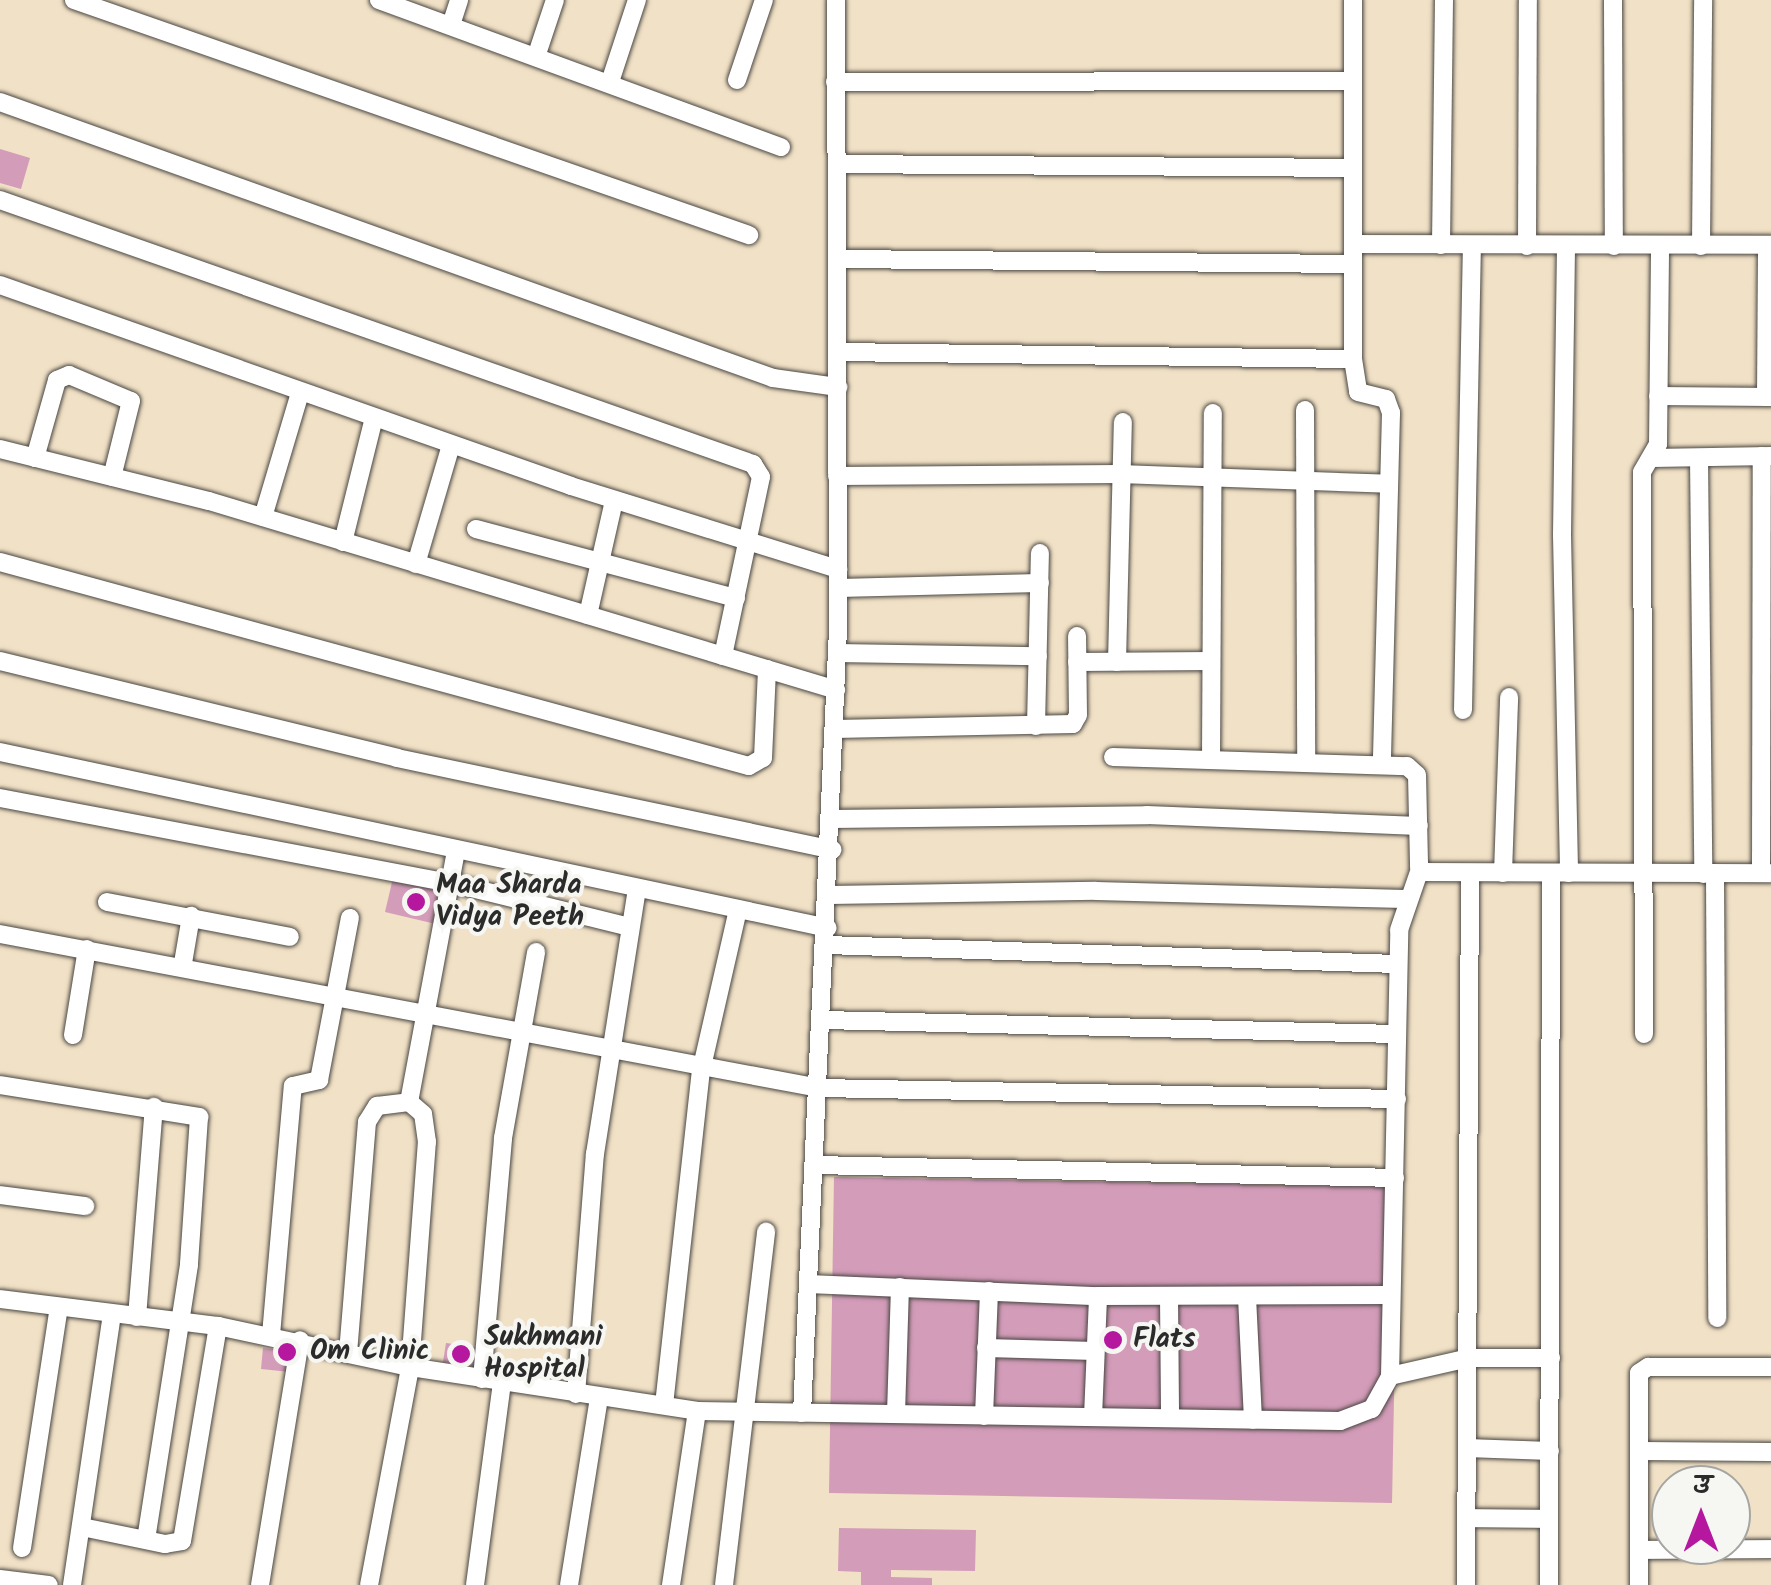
<!DOCTYPE html>
<meta charset="utf-8">
<style>
body{margin:0}
#map{position:relative;width:1771px;height:1585px;overflow:hidden;background:#f1e1c6;font-family:Kalam,"Playpen Sans Deva",sans-serif}
div>[style]{position:absolute}
.building>*{inset:0;background:#d39cb9}
.roads{filter:drop-shadow(0 0 2px #494642) drop-shadow(0 0 2px #494642)}
.street>*{height:18px;margin:-9px;padding:0 9px;transform-origin:9px;border-radius:9px;background:#fff}
.dots>*{width:28px;height:28px;translate:-50% -50%;box-sizing:border-box;border:5px solid #f6f6f2;border-radius:50%}
span{translate:-50% -50%;white-space:nowrap;text-align:center;line-height:1.15;-webkit-text-stroke:8px #f6f6f2;paint-order:stroke}
.poi-label{font-size:28px;color:#2b2b2b;font-weight:700}
.left{translate:0 -50%;text-align:left}
.north{position:absolute;left:1651px;top:1465px;width:100px;height:100px;box-sizing:border-box;background:#f6f6f2;border:2px solid #a5a5a2;border-radius:50%;rotate:0deg;font-size:28px;font-weight:700;line-height:40px;text-align:center;color:#2b2b2b}
.north::after{content:'';display:block;margin:auto;width:35px;height:45px;background:#b5179e;clip-path:polygon(50% 0,100% 100%,50% 72%,0 100%)}
</style>
<div id="map">
<div class="building">
<i style="clip-path:polygon(0 149px,30px 158px,21px 189px,0 183px)"></i>
<i style="clip-path:polygon(393px 878px,448px 891px,440px 925px,385px 912px)"></i>
<i style="clip-path:polygon(834px 1177px,1398px 1187px,1392px 1503px,829px 1493px)"></i>
<i style="clip-path:polygon(446px 1343px,482px 1348px,479px 1368px,443px 1362px)"></i>
<i style="clip-path:polygon(263px 1348px,292px 1351px,290px 1372px,261px 1369px)"></i>
<i style="clip-path:polygon(839px 1528px,976px 1530px,975px 1571px,891px 1570px,891px 1577px,932px 1578px,932px 1585px,861px 1585px,861px 1572px,838px 1571px)"></i>
</div>
<div class="roads">
<div class="street">
<i style="left:74px;top:0;width:715px;rotate:19.2deg"></i>
<i style="left:379px;top:0;width:428px;rotate:20.1deg"></i>
<i style="left:1353px;top:0;width:359px;rotate:90deg"></i>
<i style="left:1353px;top:359px;width:33px;rotate:81deg"></i>
<i style="left:1358px;top:392px;width:29px;rotate:14deg"></i>
<i style="left:1386px;top:399px;width:15px;rotate:70deg"></i>
<i style="left:1391px;top:413px;width:349px;rotate:91.5deg"></i>
<i style="left:1613px;top:0;width:246px;rotate:89.8deg"></i>
<i style="left:451px;top:25px;width:26px;rotate:-72deg"></i>
<i style="left:537px;top:54px;width:57px;rotate:-71.6deg"></i>
<i style="left:737px;top:80px;width:84px;rotate:-71.4deg"></i>
<i style="left:610px;top:82px;width:86px;rotate:-71.8deg"></i>
<i style="left:835px;top:82px;width:518px;rotate:-0.11deg"></i>
<i style="left:0;top:102px;width:821px;rotate:19.65deg"></i>
<i style="left:773px;top:378px;width:66px;rotate:7.9deg"></i>
<i style="left:837px;top:164px;width:516px;rotate:0.44deg"></i>
<i style="left:0;top:200px;width:798px;rotate:19.32deg"></i>
<i style="left:753px;top:464px;width:15px;rotate:58deg"></i>
<i style="left:761px;top:477px;width:183px;rotate:102deg"></i>
<i style="left:1353px;top:244px;width:418px;rotate:0.1deg"></i>
<i style="left:1441px;top:245px;width:245px;rotate:-89.3deg"></i>
<i style="left:1527px;top:246px;width:246px;rotate:-89.8deg"></i>
<i style="left:1701px;top:246px;width:246px;rotate:-89.5deg"></i>
<i style="left:1566px;top:248px;width:287px;rotate:90.8deg"></i>
<i style="left:1562px;top:535px;width:338px;rotate:88.8deg"></i>
<i style="left:839px;top:259px;width:514px;rotate:0.56deg"></i>
<i style="left:0;top:285px;width:605px;rotate:19.39deg"></i>
<i style="left:571px;top:486px;width:280px;rotate:17.3deg"></i>
<i style="left:838px;top:352px;width:515px;rotate:0.78deg"></i>
<i style="left:1658px;top:396px;width:113px;rotate:0.5deg"></i>
<i style="left:1766px;top:397px;width:152px;rotate:-89.6deg"></i>
<i style="left:1305px;top:410px;width:351px;rotate:89.8deg"></i>
<i style="left:0;top:449px;width:215px;rotate:14deg"></i>
<i style="left:209px;top:501px;width:655px;rotate:16.77deg"></i>
<i style="left:35px;top:458px;width:81px;rotate:-74.2deg"></i>
<i style="left:57px;top:380px;width:13px;rotate:-23deg"></i>
<i style="left:69px;top:375px;width:67px;rotate:22.8deg"></i>
<i style="left:131px;top:401px;width:78px;rotate:104deg"></i>
<i style="left:1652px;top:458px;width:119px;rotate:-1deg"></i>
<i style="left:1699px;top:458px;width:416px;rotate:89.4deg"></i>
<i style="left:837px;top:476px;width:283px;rotate:-0.4deg"></i>
<i style="left:1120px;top:474px;width:269px;rotate:2.1deg"></i>
<i style="left:263px;top:517px;width:129px;rotate:-73.4deg"></i>
<i style="left:476px;top:529px;width:269px;rotate:14.9deg"></i>
<i style="left:343px;top:542px;width:128px;rotate:-76deg"></i>
<i style="left:0;top:562px;width:776px;rotate:15.24deg"></i>
<i style="left:749px;top:766px;width:16px;rotate:-30deg"></i>
<i style="left:763px;top:758px;width:89px;rotate:-87.4deg"></i>
<i style="left:416px;top:564px;width:124px;rotate:-73.6deg"></i>
<i style="left:838px;top:588px;width:202px;rotate:-1.4deg"></i>
<i style="left:588px;top:615px;width:117px;rotate:-77.2deg"></i>
<i style="left:837px;top:653px;width:201px;rotate:0.9deg"></i>
<i style="left:0;top:661px;width:409px;rotate:13.7deg"></i>
<i style="left:397px;top:758px;width:445px;rotate:11.9deg"></i>
<i style="left:1077px;top:662px;width:134px;rotate:-0.4deg"></i>
<i style="left:1117px;top:662px;width:240px;rotate:-88.6deg"></i>
<i style="left:1463px;top:710px;width:464px;rotate:-88.9deg"></i>
<i style="left:1036px;top:726px;width:173px;rotate:-88.7deg"></i>
<i style="left:835px;top:729px;width:238px;rotate:-1.2deg"></i>
<i style="left:1073px;top:724px;width:10px;rotate:-61deg"></i>
<i style="left:1078px;top:715px;width:79px;rotate:-90.7deg"></i>
<i style="left:0;top:752px;width:846px;rotate:12deg"></i>
<i style="left:1113px;top:757px;width:294px;rotate:1.8deg"></i>
<i style="left:1407px;top:766px;width:13px;rotate:42deg"></i>
<i style="left:1417px;top:775px;width:91px;rotate:88.7deg"></i>
<i style="left:1419px;top:866px;width:8px;rotate:50deg"></i>
<i style="left:1424px;top:872px;width:347px;rotate:0.2deg"></i>
<i style="left:1211px;top:759px;width:346px;rotate:-89.7deg"></i>
<i style="left:0;top:798px;width:459px;rotate:10.7deg"></i>
<i style="left:451px;top:883px;width:184px;rotate:13.8deg"></i>
<i style="left:832px;top:819px;width:315px;rotate:-0.7deg"></i>
<i style="left:1147px;top:815px;width:272px;rotate:2.3deg"></i>
<i style="left:1503px;top:873px;width:176px;rotate:-88deg"></i>
<i style="left:1761px;top:873px;width:417px;rotate:-89.9deg"></i>
<i style="left:1715px;top:874px;width:444px;rotate:89.7deg"></i>
<i style="left:830px;top:895px;width:266px;rotate:-0.9deg"></i>
<i style="left:1096px;top:891px;width:309px;rotate:1.5deg"></i>
<i style="left:107px;top:902px;width:186px;rotate:10.8deg"></i>
<i style="left:0;top:934px;width:833px;rotate:10.65deg"></i>
<i style="left:819px;top:1088px;width:578px;rotate:1.09deg"></i>
<i style="left:827px;top:945px;width:570px;rotate:1.91deg"></i>
<i style="left:183px;top:963px;width:48px;rotate:-80.3deg"></i>
<i style="left:823px;top:1020px;width:572px;rotate:1.4deg"></i>
<i style="left:1644px;top:1034px;width:562px;rotate:-90.2deg"></i>
<i style="left:1642px;top:472px;width:32px;rotate:-60deg"></i>
<i style="left:1658px;top:444px;width:197px;rotate:-89.4deg"></i>
<i style="left:73px;top:1035px;width:87px;rotate:-80.8deg"></i>
<i style="left:0;top:1085px;width:202px;rotate:9.1deg"></i>
<i style="left:199px;top:1117px;width:148px;rotate:93.9deg"></i>
<i style="left:189px;top:1265px;width:278px;rotate:98.9deg"></i>
<i style="left:815px;top:1165px;width:580px;rotate:1.28deg"></i>
<i style="left:0;top:1195px;width:86px;rotate:7.4deg"></i>
<i style="left:808px;top:1284px;width:290px;rotate:2.4deg"></i>
<i style="left:1098px;top:1296px;width:292px;rotate:-0.2deg"></i>
<i style="left:1169px;top:1296px;width:120px;rotate:89.5deg"></i>
<i style="left:1247px;top:1297px;width:123px;rotate:87.2deg"></i>
<i style="left:0;top:1299px;width:220px;rotate:7.1deg"></i>
<i style="left:218px;top:1326px;width:196px;rotate:12.1deg"></i>
<i style="left:410px;top:1367px;width:290px;rotate:8.7deg"></i>
<i style="left:697px;top:1411px;width:643px;rotate:0.89deg"></i>
<i style="left:1340px;top:1421px;width:34px;rotate:-21deg"></i>
<i style="left:1372px;top:1409px;width:38px;rotate:-61deg"></i>
<i style="left:1390px;top:1376px;width:446px;rotate:-88.8deg"></i>
<i style="left:1399px;top:930px;width:65px;rotate:-71deg"></i>
<i style="left:137px;top:1317px;width:211px;rotate:-85.4deg"></i>
<i style="left:271px;top:1335px;width:250px;rotate:-85deg"></i>
<i style="left:293px;top:1086px;width:27px;rotate:-13deg"></i>
<i style="left:319px;top:1080px;width:165px;rotate:-79.2deg"></i>
<i style="left:986px;top:1348px;width:109px;rotate:1.6deg"></i>
<i style="left:348px;top:1353px;width:232px;rotate:-85.3deg"></i>
<i style="left:367px;top:1122px;width:19px;rotate:-58deg"></i>
<i style="left:377px;top:1106px;width:32px;rotate:-7deg"></i>
<i style="left:409px;top:1102px;width:255px;rotate:-79.4deg"></i>
<i style="left:1390px;top:1376px;width:81px;rotate:-12.8deg"></i>
<i style="left:1469px;top:1358px;width:82px"></i>
<i style="left:482px;top:1379px;width:242px;rotate:-85deg"></i>
<i style="left:503px;top:1138px;width:189px;rotate:-79.9deg"></i>
<i style="left:576px;top:1394px;width:241px;rotate:-85.5deg"></i>
<i style="left:595px;top:1154px;width:269px;rotate:-81deg"></i>
<i style="left:664px;top:1405px;width:336px;rotate:-83.7deg"></i>
<i style="left:701px;top:1071px;width:166px;rotate:-77.1deg"></i>
<i style="left:802px;top:1413px;width:785px;rotate:-87.37deg"></i>
<i style="left:838px;top:629px;width:629px;rotate:-90.18deg"></i>
<i style="left:896px;top:1414px;width:127px;rotate:-88.2deg"></i>
<i style="left:984px;top:1416px;width:125px;rotate:-87.7deg"></i>
<i style="left:1093px;top:1417px;width:121px;rotate:-87.6deg"></i>
<i style="left:1467px;top:1448px;width:83px;rotate:2.1deg"></i>
<i style="left:1640px;top:1451px;width:131px;rotate:0.4deg"></i>
<i style="left:1466px;top:1518px;width:83px;rotate:0.7deg"></i>
<i style="left:82px;top:1527px;width:85px;rotate:11.6deg"></i>
<i style="left:165px;top:1544px;width:17px;rotate:-10deg"></i>
<i style="left:182px;top:1541px;width:218px;rotate:-80.5deg"></i>
<i style="left:22px;top:1548px;width:244px;rotate:-81.3deg"></i>
<i style="left:1640px;top:1550px;width:131px;rotate:-0.4deg"></i>
<i style="left:0;top:1579px;width:49px;rotate:7deg"></i>
<i style="left:72px;top:1585px;width:273px;rotate:-81.6deg"></i>
<i style="left:260px;top:1585px;width:248px;rotate:-80.7deg"></i>
<i style="left:369px;top:1585px;width:222px;rotate:-79.3deg"></i>
<i style="left:410px;top:1367px;width:226px;rotate:-85.7deg"></i>
<i style="left:427px;top:1142px;width:28px;rotate:-98deg"></i>
<i style="left:423px;top:1114px;width:18px;rotate:-139deg"></i>
<i style="left:475px;top:1585px;width:205px;rotate:-82.4deg"></i>
<i style="left:569px;top:1585px;width:189px;rotate:-80.9deg"></i>
<i style="left:671px;top:1585px;width:176px;rotate:-81.5deg"></i>
<i style="left:724px;top:1585px;width:356px;rotate:-83.2deg"></i>
<i style="left:1466px;top:1585px;width:712px;rotate:-89.68deg"></i>
<i style="left:1549px;top:1585px;width:712px;rotate:-89.84deg"></i>
<i style="left:1639px;top:1585px;width:212px;rotate:-90deg"></i>
<i style="left:1639px;top:1373px;width:11px;rotate:-34deg"></i>
<i style="left:1648px;top:1367px;width:123px"></i>
</div>
</div>
<div class="dots">
<i style="left:416px;top:902px;background:#b5179e"></i>
<i style="left:1113px;top:1340px;background:#b5179e"></i>
<i style="left:287px;top:1352px;background:#b5179e"></i>
<i style="left:461px;top:1354px;background:#b5179e"></i>
</div>
<div class="poi-label">
<span class="left" style="left:436px;top:902px">Maa Sharda<br>Vidya Peeth</span>
<span class="left" style="left:484px;top:1354px">Sukhmani<br>Hospital</span>
<span class="left" style="left:1133px;top:1340px">Flats</span>
<span class="left" style="left:310px;top:1352px">Om Clinic</span>
</div>
<div class="north">उ</div>
</div>
